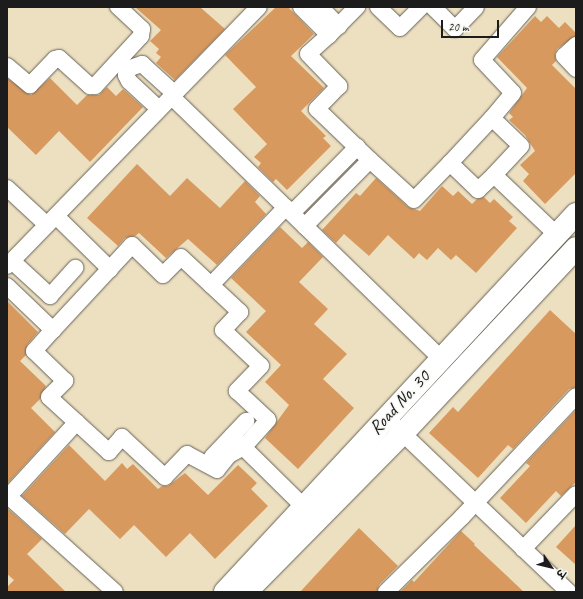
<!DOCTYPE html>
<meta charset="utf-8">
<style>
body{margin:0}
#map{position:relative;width:583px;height:599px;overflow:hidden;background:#ede0c1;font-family:Caveat,"Playpen Sans Deva",sans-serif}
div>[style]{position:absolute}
.building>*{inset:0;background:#d8995f}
.roads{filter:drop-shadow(0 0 1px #656156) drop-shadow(0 0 1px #656156)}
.street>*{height:16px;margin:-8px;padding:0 8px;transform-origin:8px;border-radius:8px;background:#fff}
.secondary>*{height:22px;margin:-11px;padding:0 11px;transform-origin:11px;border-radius:11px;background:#fff}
span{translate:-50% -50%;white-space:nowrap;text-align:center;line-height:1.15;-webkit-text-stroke:3px #f6f6f2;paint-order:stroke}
.street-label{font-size:19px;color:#1c1c1c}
.frame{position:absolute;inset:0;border:8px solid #1c1c1c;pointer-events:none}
.north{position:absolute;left:531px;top:547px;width:40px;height:40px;-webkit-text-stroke:3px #f6f6f2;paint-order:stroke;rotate:125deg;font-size:11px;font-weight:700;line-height:16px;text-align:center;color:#1c1c1c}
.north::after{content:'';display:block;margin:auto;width:14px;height:18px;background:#1c1c1c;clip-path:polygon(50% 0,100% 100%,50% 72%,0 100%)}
.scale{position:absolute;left:441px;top:20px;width:58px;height:18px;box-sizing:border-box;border:2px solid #1c1c1c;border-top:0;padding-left:5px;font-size:12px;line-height:14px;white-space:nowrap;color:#1c1c1c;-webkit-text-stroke:3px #f6f6f2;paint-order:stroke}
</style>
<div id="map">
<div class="building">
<i style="clip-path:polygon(135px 7px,200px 7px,225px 29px,175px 80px,156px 63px,161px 57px,156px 53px,159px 49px,150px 41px,161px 30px)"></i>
<i style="clip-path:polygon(276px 7px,288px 7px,314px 34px,291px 56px,324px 88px,301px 111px,326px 136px,323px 138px,331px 146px,287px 190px,276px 179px,273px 182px,258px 167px,261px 163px,254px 157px,267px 144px,233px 109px,256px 87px,225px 55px)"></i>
<i style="clip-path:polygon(535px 16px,541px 22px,547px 16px,559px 28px,565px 22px,576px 33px,576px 36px,557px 49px,555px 54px,556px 61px,552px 65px,576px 89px,576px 173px,545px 204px,523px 181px,529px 174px,520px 165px,535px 151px,525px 135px,509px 120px,513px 117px,509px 113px,527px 88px,497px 57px)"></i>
<i style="clip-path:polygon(7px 78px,31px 95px,50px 78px,77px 105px,87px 95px,99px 95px,107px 87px,116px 96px,123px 89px,143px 107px,90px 162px,59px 131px,36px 155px,7px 127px)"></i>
<i style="clip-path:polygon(137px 164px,170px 196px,187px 178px,220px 208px,245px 181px,260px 196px,255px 202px,266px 214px,217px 265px,188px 239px,166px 258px,139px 233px,135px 236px,125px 238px,118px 246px,87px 218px)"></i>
<i style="clip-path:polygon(376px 178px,408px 207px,420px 211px,442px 186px,453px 196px,458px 191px,472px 204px,477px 199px,484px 197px,490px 203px,494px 199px,513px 217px,509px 221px,517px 228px,476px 273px,456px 255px,451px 260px,438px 248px,427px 260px,419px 253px,414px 259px,388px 235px,369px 256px,344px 234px,336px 243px,322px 230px,356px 193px,360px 196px)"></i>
<i style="clip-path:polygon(280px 227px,302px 248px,308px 242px,323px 257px,299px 282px,328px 309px,314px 324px,347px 354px,323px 379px,354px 408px,298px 469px,265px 438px,289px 405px,265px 382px,281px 365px,246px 332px,266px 311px,231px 278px)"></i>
<i style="clip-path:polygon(7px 301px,38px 332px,27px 345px,26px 355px,20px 361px,46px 386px,40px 399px,31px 408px,55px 432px,7px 484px)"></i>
<i style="clip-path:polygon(550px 310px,576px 334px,576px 387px,569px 389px,513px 449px,508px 445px,478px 478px,429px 433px,453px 407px,458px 412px)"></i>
<i style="clip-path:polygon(576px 410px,576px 482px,561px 496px,556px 491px,526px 523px,500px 498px,530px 466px,526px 463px)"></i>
<i style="clip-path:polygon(69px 445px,105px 481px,122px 463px,127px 469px,133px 464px,158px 489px,162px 486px,168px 486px,185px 473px,208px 495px,238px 465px,257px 483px,251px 489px,268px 506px,215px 559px,190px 533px,166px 557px,134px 525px,120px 539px,89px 509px,65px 534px,22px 496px)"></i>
<i style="clip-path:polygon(7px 508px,42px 539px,27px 554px,66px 592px,7px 592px,7px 587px,14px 580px,7px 574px)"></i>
<i style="clip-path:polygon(576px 525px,576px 565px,556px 547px)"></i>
<i style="clip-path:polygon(359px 528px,398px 566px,379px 585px,377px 592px,300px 592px)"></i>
<i style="clip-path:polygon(461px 531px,475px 544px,474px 545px,524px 592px,400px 592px,412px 580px,414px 582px)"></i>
</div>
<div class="roads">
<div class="street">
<i style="left:301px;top:7px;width:40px;rotate:45deg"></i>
<i style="left:329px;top:35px;width:28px;rotate:138deg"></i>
<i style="left:308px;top:54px;width:45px;rotate:45.9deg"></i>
<i style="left:339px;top:86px;width:32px;rotate:134deg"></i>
<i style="left:317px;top:109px;width:74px;rotate:43.9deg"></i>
<i style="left:370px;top:160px;width:93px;rotate:134.6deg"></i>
<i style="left:320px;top:7px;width:27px;rotate:45deg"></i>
<i style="left:378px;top:7px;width:30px;rotate:44deg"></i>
<i style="left:400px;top:28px;width:30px;rotate:-45deg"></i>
<i style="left:433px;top:7px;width:31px;rotate:45deg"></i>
<i style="left:455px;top:29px;width:30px;rotate:-46deg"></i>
<i style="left:528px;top:7px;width:70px;rotate:131deg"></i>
<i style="left:482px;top:60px;width:45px;rotate:46.8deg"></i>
<i style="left:513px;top:93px;width:33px;rotate:130deg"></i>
<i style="left:492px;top:118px;width:40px;rotate:44deg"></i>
<i style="left:521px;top:146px;width:40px;rotate:133deg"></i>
<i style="left:494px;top:175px;width:87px;rotate:43.6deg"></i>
<i style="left:329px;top:35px;width:40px;rotate:-45deg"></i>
<i style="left:576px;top:45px;width:16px;rotate:137deg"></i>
<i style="left:564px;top:56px;width:18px;rotate:47deg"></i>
<i style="left:7px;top:66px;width:30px;rotate:40deg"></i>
<i style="left:30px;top:85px;width:36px;rotate:-46deg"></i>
<i style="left:55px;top:59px;width:4px;rotate:-14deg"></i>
<i style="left:59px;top:58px;width:42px;rotate:42.1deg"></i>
<i style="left:90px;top:86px;width:5px"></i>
<i style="left:95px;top:86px;width:68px;rotate:-47.4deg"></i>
<i style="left:141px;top:36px;width:7px;rotate:-82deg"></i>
<i style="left:142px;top:29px;width:33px;rotate:-137deg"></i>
<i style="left:171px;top:96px;width:377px;rotate:44.2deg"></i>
<i style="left:159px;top:109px;width:41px;rotate:-137deg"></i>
<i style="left:129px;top:81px;width:7px;rotate:-117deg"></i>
<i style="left:126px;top:75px;width:8px;rotate:-60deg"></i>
<i style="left:130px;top:68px;width:13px;rotate:-18deg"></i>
<i style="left:142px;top:64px;width:43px;rotate:42.2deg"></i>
<i style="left:492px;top:118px;width:62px;rotate:133deg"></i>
<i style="left:450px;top:163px;width:39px;rotate:44deg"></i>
<i style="left:478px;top:190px;width:22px;rotate:-43deg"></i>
<i style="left:370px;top:160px;width:59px;rotate:42.3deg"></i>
<i style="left:414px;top:200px;width:52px;rotate:-45.8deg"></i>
<i style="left:7px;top:188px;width:54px;rotate:42.8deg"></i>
<i style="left:292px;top:213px;width:93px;rotate:-45.4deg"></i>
<i style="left:56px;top:216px;width:76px;rotate:44.5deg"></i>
<i style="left:12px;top:261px;width:52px;rotate:42.6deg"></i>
<i style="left:50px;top:296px;width:38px;rotate:-48deg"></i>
<i style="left:7px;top:266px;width:361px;rotate:-45.8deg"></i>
<i style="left:211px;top:285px;width:108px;rotate:-46.1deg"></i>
<i style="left:7px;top:286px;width:64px;rotate:43.7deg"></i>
<i style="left:53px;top:330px;width:116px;rotate:-47.1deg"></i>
<i style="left:132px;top:245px;width:43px;rotate:44.1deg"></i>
<i style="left:163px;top:275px;width:25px;rotate:-45deg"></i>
<i style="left:181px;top:257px;width:81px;rotate:43deg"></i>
<i style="left:240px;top:312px;width:25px;rotate:133deg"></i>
<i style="left:223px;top:330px;width:52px;rotate:43.5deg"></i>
<i style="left:261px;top:366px;width:35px;rotate:134deg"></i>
<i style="left:237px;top:391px;width:42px;rotate:43.1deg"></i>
<i style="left:268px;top:420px;width:36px;rotate:132deg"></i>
<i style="left:244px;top:447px;width:17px;rotate:152deg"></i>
<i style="left:229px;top:455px;width:19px;rotate:129deg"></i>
<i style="left:217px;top:470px;width:34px;rotate:-152deg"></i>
<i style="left:187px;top:454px;width:32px;rotate:134deg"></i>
<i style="left:165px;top:477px;width:59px;rotate:-137.1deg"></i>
<i style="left:122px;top:437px;width:20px;rotate:131deg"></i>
<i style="left:109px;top:452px;width:81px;rotate:-137.5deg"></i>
<i style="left:49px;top:397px;width:23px;rotate:-45deg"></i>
<i style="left:65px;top:381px;width:43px;rotate:-135.9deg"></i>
<i style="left:34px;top:351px;width:28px;rotate:-48deg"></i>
<i style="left:395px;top:426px;width:240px;rotate:43.7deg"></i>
<i style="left:232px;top:436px;width:101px;rotate:44.6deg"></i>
<i style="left:212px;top:457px;width:50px;rotate:-46.6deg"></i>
<i style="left:7px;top:495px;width:145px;rotate:41.9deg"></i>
<i style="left:7px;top:498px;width:103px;rotate:-47.4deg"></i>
<i style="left:523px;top:549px;width:76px;rotate:-46.1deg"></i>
<i style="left:386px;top:592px;width:107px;rotate:-44.6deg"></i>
<i style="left:462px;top:517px;width:166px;rotate:-46.7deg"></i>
</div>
<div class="secondary">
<i style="left:225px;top:592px;width:516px;rotate:-47.12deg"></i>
<i style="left:246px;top:592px;width:223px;rotate:-45.4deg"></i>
<i style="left:403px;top:433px;width:253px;rotate:-46.9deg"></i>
</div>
</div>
<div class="street-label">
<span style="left:400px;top:403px;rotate:-47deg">Road No. 30</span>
</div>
<div class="frame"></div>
<div class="north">उ</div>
<div class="scale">20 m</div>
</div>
